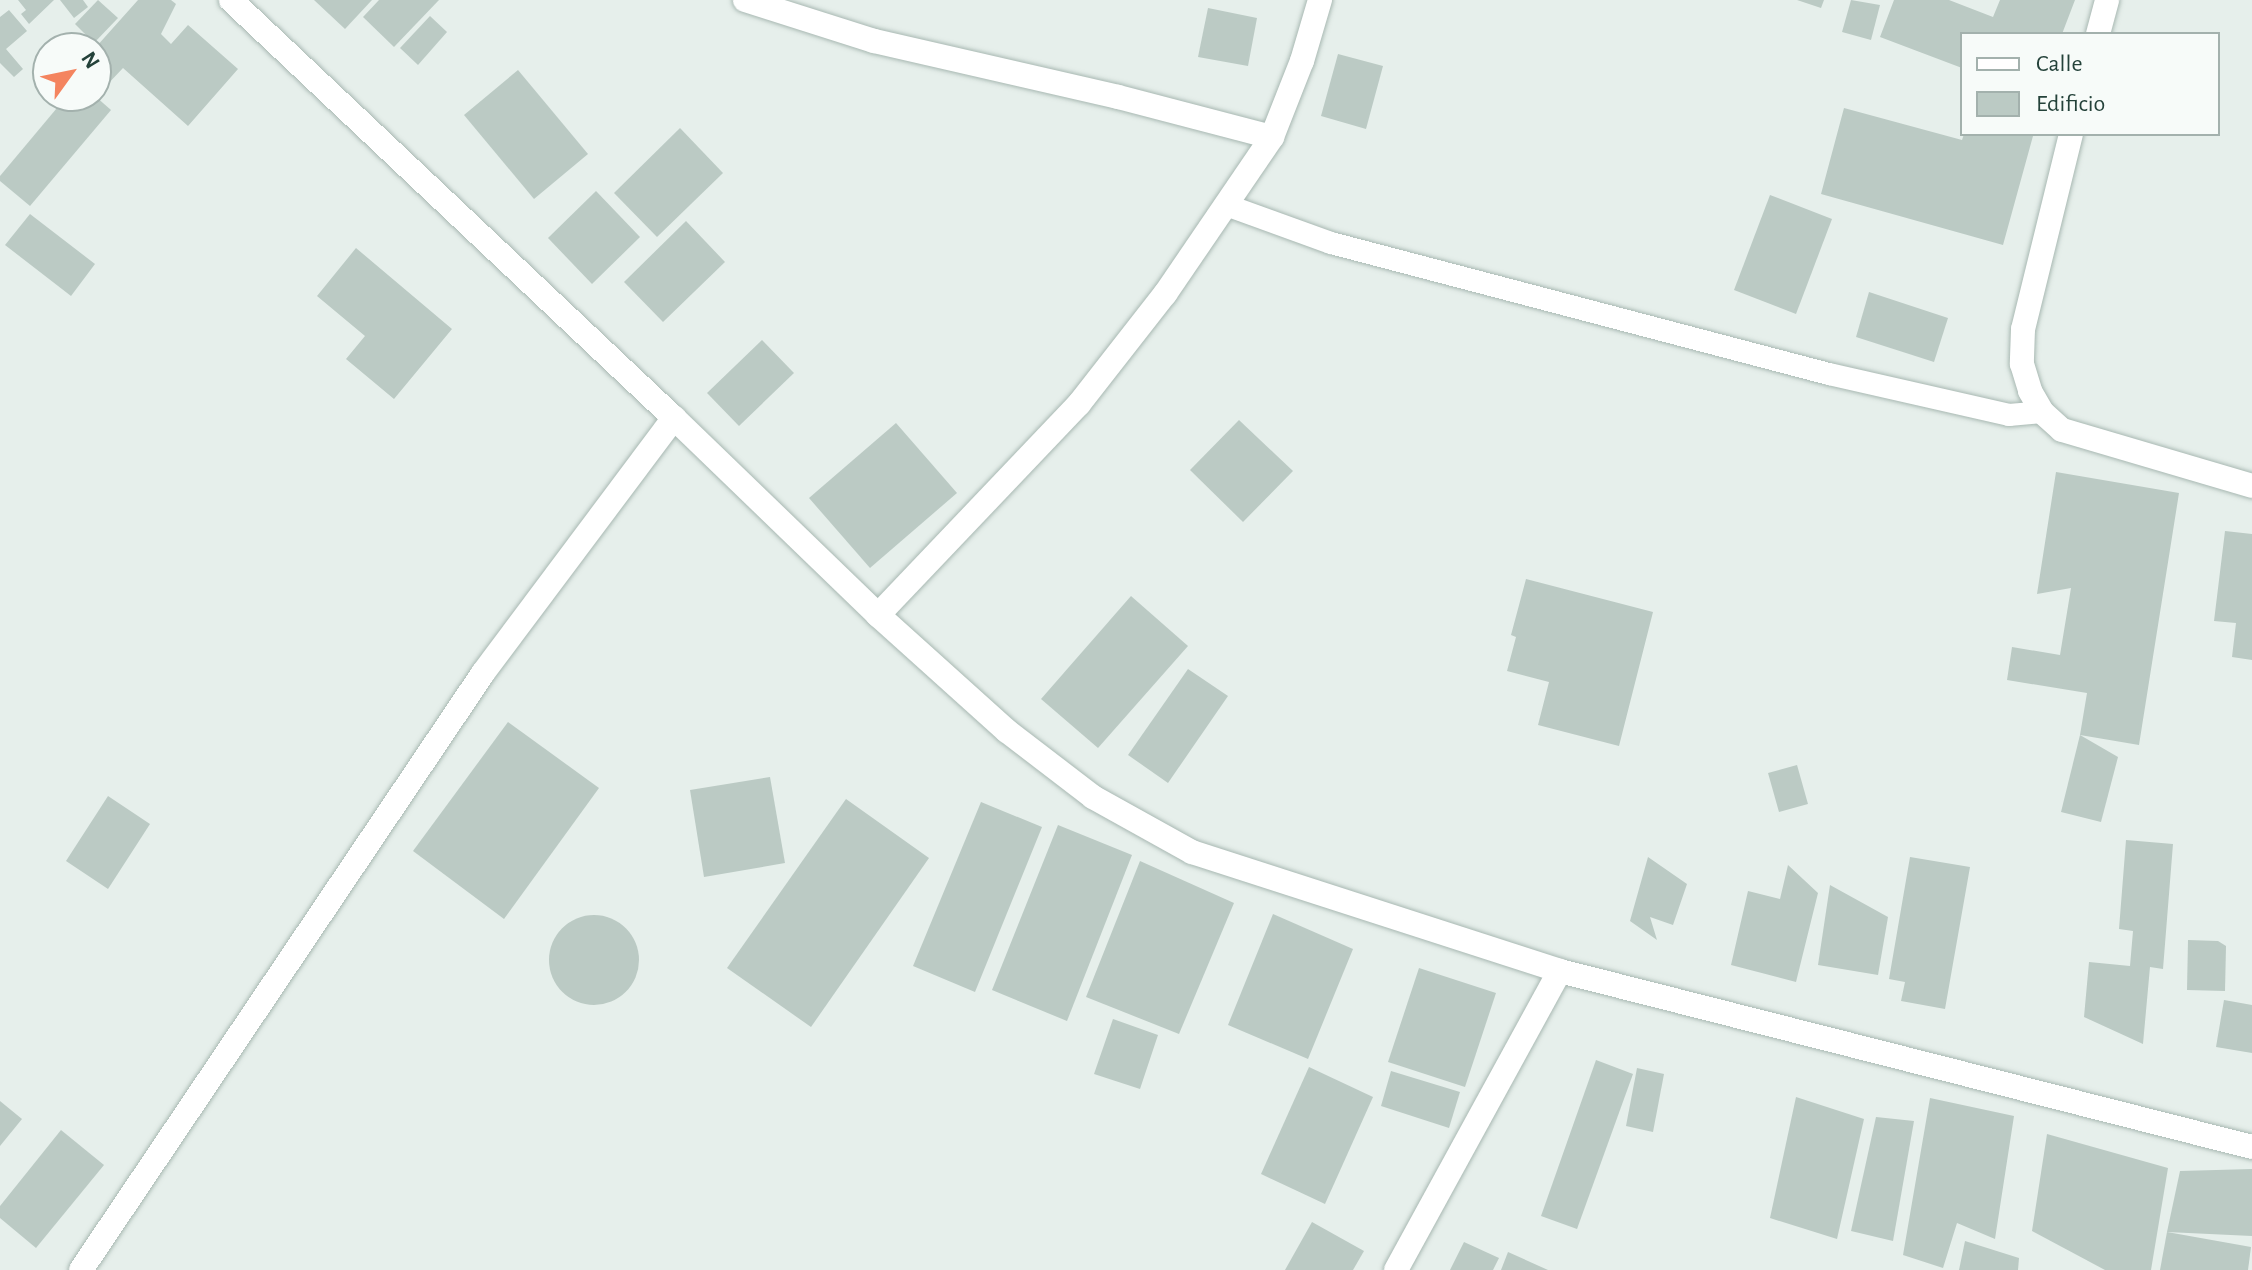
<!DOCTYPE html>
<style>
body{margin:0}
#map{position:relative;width:2252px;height:1270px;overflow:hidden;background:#e6efeb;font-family:"Alegreya Sans",sans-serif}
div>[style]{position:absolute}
.building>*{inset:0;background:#bbcac4}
.round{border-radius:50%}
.roads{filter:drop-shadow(0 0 2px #a8b8b2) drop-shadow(0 0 2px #a8b8b2)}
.lane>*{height:22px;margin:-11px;padding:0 11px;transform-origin:11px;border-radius:11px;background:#fff}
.street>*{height:24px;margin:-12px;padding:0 12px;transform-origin:12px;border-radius:12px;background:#fff}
.secondary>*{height:24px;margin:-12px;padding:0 12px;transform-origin:12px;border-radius:12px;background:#fff}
span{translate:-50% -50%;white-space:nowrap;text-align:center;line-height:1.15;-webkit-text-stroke:6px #f7fbf9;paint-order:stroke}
.legend{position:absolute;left:1960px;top:32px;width:260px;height:104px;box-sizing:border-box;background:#f7fbf9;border:2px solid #a3b1ad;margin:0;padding:10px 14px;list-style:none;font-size:24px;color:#24423a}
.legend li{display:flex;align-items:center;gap:16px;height:40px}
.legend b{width:40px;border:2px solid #a3b1ad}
.north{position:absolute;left:32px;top:32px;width:80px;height:80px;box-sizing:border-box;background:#f7fbf9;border:2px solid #a3b1ad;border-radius:50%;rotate:57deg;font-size:22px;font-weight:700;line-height:32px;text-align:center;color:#24423a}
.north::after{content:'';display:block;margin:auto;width:28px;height:36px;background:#f4845f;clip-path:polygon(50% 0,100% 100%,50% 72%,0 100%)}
</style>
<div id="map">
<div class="building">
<i style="clip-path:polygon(18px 0,54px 0,29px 24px,21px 14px,26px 10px)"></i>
<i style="clip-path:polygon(60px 0,83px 0,88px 7px,74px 18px)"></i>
<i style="clip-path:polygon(98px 0,118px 18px,94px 43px,75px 24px)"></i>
<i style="clip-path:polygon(138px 0,171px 0,176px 4px,161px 34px,171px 44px,188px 25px,238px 69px,188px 126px,123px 68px,105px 87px,96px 79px,96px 47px)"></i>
<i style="clip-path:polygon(314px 0,372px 0,345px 29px)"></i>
<i style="clip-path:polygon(379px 0,439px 0,394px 47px,363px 17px)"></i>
<i style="clip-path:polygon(1797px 0,1824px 0,1821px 8px)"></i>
<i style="clip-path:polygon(1851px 0,1880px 5px,1871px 40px,1842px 32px)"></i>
<i style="clip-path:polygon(1894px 0,1949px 0,1993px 17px,2000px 0,2075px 0,2062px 34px,1962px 34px,1962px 68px,1880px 37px)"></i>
<i style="clip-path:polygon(1208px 8px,1257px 18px,1248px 66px,1198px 57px)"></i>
<i style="clip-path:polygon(9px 10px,27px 31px,6px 49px,23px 69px,14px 77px,0 63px,0 17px)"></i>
<i style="clip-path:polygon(430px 16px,447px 32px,418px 65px,400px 48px)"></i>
<i style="clip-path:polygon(1338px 54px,1383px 66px,1366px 129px,1321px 116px)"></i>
<i style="clip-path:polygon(518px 70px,588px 154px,534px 199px,464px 115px)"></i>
<i style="clip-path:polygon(67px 96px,95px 96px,111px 110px,30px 206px,0 181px,0 176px)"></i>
<i style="clip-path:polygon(1844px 108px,1962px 140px,1964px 134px,2033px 136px,2003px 245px,1821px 194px)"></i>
<i style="clip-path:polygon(680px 128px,723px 173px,657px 237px,614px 193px)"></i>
<i style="clip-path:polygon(596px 191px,640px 237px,592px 284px,548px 238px)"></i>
<i style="clip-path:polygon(1770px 195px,1832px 219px,1796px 314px,1734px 290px)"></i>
<i style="clip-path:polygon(30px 214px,95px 264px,71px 296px,5px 245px)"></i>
<i style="clip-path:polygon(686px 221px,725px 262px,663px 322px,624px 282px)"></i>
<i style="clip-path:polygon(356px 248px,452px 329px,394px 399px,346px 359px,365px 336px,317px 296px)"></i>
<i style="clip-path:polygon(1869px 292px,1948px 318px,1934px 362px,1856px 337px)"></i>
<i style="clip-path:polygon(762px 340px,794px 373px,739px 426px,707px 393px)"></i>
<i style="clip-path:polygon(1239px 420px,1293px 471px,1243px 522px,1190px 470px)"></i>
<i style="clip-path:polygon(896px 423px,957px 493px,870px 568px,809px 498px)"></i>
<i style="clip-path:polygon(2056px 472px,2179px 493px,2139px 745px,2080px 735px,2087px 693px,2007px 680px,2012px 647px,2060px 655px,2071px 588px,2037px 594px)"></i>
<i style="clip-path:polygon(2225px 531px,2252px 534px,2252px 660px,2232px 657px,2236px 623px,2214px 621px)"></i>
<i style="clip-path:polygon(1526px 579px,1653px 612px,1619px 746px,1538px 725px,1549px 682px,1507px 671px,1516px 637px,1511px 635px)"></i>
<i style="clip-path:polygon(1131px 596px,1188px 646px,1098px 748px,1041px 699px)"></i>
<i style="clip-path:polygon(1188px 669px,1228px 696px,1168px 783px,1128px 755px)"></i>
<i style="clip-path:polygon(508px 722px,599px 788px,504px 919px,413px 851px)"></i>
<i style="clip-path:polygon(2080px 735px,2118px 757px,2101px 822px,2061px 812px)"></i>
<i style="clip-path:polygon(1797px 765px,1808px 804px,1779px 812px,1768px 773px)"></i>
<i style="clip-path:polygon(770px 777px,785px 863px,704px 877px,690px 790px)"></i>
<i style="clip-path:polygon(108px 796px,150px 824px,108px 889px,66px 861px)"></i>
<i style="clip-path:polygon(846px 799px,929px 858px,811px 1027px,727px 968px)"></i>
<i style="clip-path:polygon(981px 802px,1042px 827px,975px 992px,913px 966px)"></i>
<i style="clip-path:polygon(1058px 825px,1132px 855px,1067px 1021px,992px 990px)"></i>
<i style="clip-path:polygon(2126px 840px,2173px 844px,2163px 969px,2150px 967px,2143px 1044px,2084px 1017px,2089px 962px,2130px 966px,2133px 931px,2119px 929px)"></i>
<i style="clip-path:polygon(1648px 857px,1687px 884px,1673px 925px,1650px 917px,1657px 940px,1630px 921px)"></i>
<i style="clip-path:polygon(1910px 857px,1970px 867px,1945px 1009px,1901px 1001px,1905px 982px,1889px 979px)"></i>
<i style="clip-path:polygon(1140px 861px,1234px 903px,1179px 1034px,1086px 997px)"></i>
<i style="clip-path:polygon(1788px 865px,1818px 893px,1796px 982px,1731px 965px,1748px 891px,1780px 899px)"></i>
<i style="clip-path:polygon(1830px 885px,1888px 917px,1878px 975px,1818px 965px)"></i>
<i style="clip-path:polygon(1273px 914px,1353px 949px,1308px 1059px,1228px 1025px)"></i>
<i class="round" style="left:549px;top:915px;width:90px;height:90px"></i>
<i style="clip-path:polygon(2188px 940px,2218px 941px,2226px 946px,2225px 991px,2187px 990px)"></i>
<i style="clip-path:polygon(1419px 968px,1496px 993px,1465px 1087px,1388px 1062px)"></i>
<i style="clip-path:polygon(2224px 1000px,2252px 1005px,2252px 1053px,2216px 1047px)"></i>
<i style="clip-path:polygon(1113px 1019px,1158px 1035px,1140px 1089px,1094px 1074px)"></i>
<i style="clip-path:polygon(1596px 1060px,1633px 1074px,1577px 1229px,1541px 1216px)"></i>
<i style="clip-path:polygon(1309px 1067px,1373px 1097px,1325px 1204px,1261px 1174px)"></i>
<i style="clip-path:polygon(1637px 1068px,1664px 1074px,1653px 1132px,1626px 1126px)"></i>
<i style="clip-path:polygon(1391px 1071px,1460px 1092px,1449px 1128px,1381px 1106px)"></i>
<i style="clip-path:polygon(1796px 1097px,1864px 1119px,1837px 1239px,1770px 1218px)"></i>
<i style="clip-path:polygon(1930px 1098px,2014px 1116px,1995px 1239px,1957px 1223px,1943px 1268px,1903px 1255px)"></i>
<i style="clip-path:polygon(0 1101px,22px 1119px,0 1146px)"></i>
<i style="clip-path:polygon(1876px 1117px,1914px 1121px,1893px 1241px,1851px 1231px)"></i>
<i style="clip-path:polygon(61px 1130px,104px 1165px,36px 1248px,0 1218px,0 1206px)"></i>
<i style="clip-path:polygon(2047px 1134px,2168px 1168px,2151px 1270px,2105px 1270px,2032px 1231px)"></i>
<i style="clip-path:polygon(2252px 1169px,2252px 1236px,2167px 1232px,2180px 1171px)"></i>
<i style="clip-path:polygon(1312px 1222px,1364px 1251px,1353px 1270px,1285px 1270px)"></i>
<i style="clip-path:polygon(2167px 1232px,2251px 1247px,2248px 1270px,2160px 1270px)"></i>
<i style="clip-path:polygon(1965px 1241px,2019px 1258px,2018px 1270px,1959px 1270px)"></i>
<i style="clip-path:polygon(1464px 1242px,1499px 1258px,1493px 1270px,1450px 1270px)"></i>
<i style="clip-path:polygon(1508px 1252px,1548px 1270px,1501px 1270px)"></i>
</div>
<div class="roads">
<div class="lane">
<i style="left:1226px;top:205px;width:112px;rotate:19.9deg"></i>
<i style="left:1331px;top:243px;width:515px;rotate:14.74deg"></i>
<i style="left:1829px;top:374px;width:185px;rotate:12.8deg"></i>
<i style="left:2009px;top:415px;width:33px;rotate:-5deg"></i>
</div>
<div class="street">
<i style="left:745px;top:0;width:135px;rotate:17.6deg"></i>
<i style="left:874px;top:41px;width:250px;rotate:12.9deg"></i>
<i style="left:1118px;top:97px;width:159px;rotate:14.6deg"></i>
<i style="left:2098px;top:34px;width:35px;rotate:-75deg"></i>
<i style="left:2071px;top:134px;width:201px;rotate:103.8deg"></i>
<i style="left:2023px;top:329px;width:35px;rotate:92deg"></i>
<i style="left:2022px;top:364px;width:28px;rotate:73deg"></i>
<i style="left:2030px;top:391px;width:24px;rotate:60deg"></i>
<i style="left:2042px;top:412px;width:27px;rotate:42deg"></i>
<i style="left:2062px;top:430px;width:198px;rotate:16.4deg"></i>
<i style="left:878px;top:615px;width:291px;rotate:-46.4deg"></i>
<i style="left:1079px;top:404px;width:140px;rotate:-52deg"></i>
<i style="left:1165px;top:294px;width:190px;rotate:-55.7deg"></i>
<i style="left:1272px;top:137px;width:82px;rotate:-68.5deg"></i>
<i style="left:1302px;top:61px;width:64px;rotate:-73.6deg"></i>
<i style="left:81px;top:1270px;width:720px;rotate:-56.04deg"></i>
<i style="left:483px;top:673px;width:319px;rotate:-53.2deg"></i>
<i style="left:1396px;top:1270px;width:341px;rotate:-61.3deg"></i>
</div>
<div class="secondary">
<i style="left:231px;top:0;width:609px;rotate:43.34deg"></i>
<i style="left:674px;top:418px;width:284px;rotate:44deg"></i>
<i style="left:878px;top:615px;width:173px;rotate:42deg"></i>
<i style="left:1007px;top:731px;width:108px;rotate:37.5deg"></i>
<i style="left:1093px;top:797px;width:113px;rotate:29.1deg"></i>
<i style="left:1192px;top:852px;width:387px;rotate:17.9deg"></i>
<i style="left:1560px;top:971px;width:714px;rotate:14.27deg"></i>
</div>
</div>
<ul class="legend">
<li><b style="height:10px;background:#fff"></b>Calle</li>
<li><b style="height:22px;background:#bbcac4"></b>Edificio</li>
</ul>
<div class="north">N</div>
</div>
